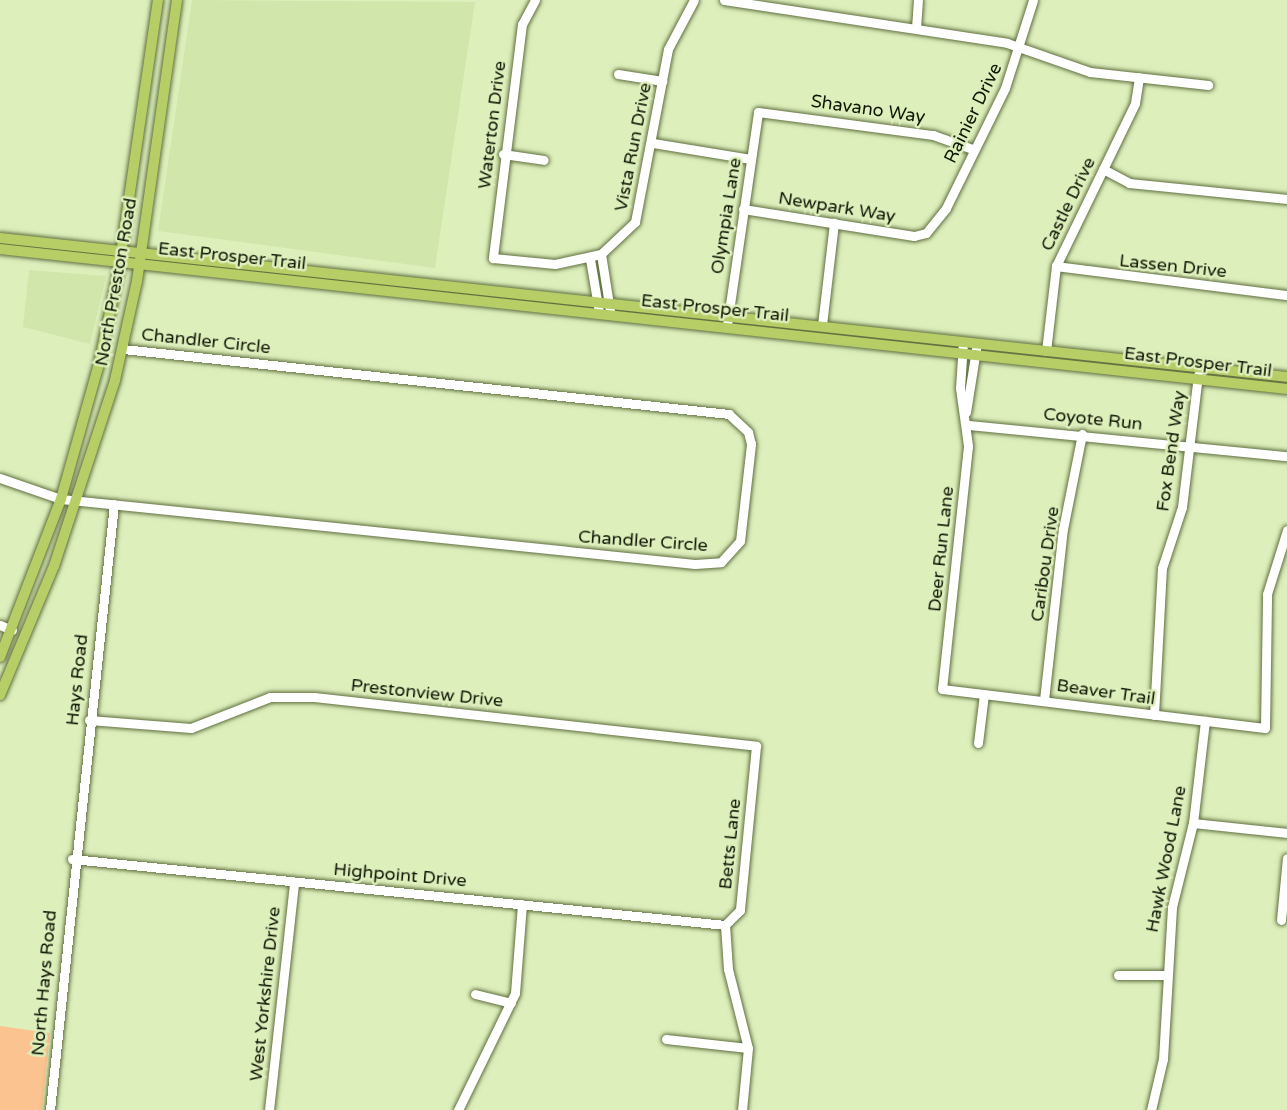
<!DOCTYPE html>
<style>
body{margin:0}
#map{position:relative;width:1287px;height:1110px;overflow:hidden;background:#ddf0bc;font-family:"Varela Round",sans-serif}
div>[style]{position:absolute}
.built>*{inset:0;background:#d1e6ab}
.green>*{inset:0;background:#fbc38f}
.roads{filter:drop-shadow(0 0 2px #606f40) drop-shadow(0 0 2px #606f40)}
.minor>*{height:9px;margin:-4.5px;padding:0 4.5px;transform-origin:4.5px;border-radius:4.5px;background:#fff}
.major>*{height:10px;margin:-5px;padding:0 5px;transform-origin:5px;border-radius:5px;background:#b7cd66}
span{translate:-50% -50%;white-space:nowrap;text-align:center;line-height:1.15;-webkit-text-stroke:5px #ddf0bc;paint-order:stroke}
.street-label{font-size:18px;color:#101604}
</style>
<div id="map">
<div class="built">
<i style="clip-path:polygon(192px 0,475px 2px,435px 268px,158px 231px)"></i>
<i style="clip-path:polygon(29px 270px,106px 276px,90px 344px,23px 327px)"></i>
</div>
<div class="green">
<i style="clip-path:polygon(0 1026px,50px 1033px,42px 1110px,0 1110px)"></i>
</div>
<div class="roads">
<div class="minor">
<i style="left:535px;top:0;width:27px;rotate:118deg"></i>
<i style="left:522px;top:24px;width:236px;rotate:97.1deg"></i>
<i style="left:493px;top:258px;width:62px;rotate:5.5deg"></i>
<i style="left:555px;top:264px;width:47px;rotate:-12.3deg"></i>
<i style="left:601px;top:254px;width:47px;rotate:-43.3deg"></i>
<i style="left:635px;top:222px;width:176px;rotate:-79.2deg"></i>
<i style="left:668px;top:49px;width:55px;rotate:-62deg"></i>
<i style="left:724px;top:0;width:286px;rotate:8.6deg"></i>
<i style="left:1007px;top:43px;width:88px;rotate:19.3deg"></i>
<i style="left:1090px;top:72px;width:119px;rotate:6.3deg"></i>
<i style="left:916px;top:28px;width:28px;rotate:-86deg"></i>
<i style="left:618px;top:74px;width:45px;rotate:9deg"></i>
<i style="left:653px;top:143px;width:99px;rotate:9.3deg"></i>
<i style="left:503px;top:154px;width:41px;rotate:8.3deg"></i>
<i style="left:1103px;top:169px;width:30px;rotate:28deg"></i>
<i style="left:1129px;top:183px;width:159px;rotate:5.8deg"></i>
<i style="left:743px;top:209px;width:173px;rotate:9deg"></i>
<i style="left:914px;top:236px;width:12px;rotate:-14deg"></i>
<i style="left:926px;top:233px;width:32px;rotate:-51deg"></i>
<i style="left:946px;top:208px;width:134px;rotate:-63.8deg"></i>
<i style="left:1005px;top:88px;width:92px;rotate:-72.3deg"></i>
<i style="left:601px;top:254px;width:58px;rotate:81deg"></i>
<i style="left:590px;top:259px;width:54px;rotate:80.4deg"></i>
<i style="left:1056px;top:266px;width:233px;rotate:7.2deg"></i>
<i style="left:727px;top:325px;width:215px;rotate:-81.7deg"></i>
<i style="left:758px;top:112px;width:177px;rotate:7.5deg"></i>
<i style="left:933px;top:135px;width:41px;rotate:19.7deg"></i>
<i style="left:822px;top:325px;width:103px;rotate:-83.3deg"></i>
<i style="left:963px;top:342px;width:46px;rotate:93.7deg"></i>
<i style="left:960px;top:388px;width:59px;rotate:82.1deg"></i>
<i style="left:968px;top:446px;width:244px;rotate:96.1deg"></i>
<i style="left:942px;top:689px;width:325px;rotate:6.9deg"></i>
<i style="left:1265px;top:728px;width:134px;rotate:-89.1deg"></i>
<i style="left:1267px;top:594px;width:67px;rotate:-72.6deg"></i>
<i style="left:1046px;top:351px;width:86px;rotate:-83.3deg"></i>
<i style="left:1056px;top:266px;width:181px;rotate:-64.1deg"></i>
<i style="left:1135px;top:103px;width:26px;rotate:-81deg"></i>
<i style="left:966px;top:412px;width:70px;rotate:-80.9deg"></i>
<i style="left:968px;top:425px;width:321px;rotate:5.6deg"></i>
<i style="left:0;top:478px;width:65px;rotate:19deg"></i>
<i style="left:61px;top:499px;width:637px;rotate:5.85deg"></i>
<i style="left:695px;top:564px;width:26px;rotate:-4deg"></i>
<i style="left:721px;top:562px;width:28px;rotate:-48deg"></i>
<i style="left:740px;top:541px;width:98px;rotate:-83.5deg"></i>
<i style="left:751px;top:444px;width:12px;rotate:-104deg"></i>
<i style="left:748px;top:432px;width:26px;rotate:-137deg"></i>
<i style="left:729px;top:414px;width:609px;rotate:-173.88deg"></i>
<i style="left:0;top:625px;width:13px;rotate:23deg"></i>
<i style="left:1044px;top:700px;width:172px;rotate:-83.7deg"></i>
<i style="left:1063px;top:529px;width:97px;rotate:-78.7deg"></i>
<i style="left:1154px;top:715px;width:147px;rotate:-86.9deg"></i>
<i style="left:1162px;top:568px;width:64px;rotate:-71.8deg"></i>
<i style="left:1182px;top:507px;width:133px;rotate:-83.1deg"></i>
<i style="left:89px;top:720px;width:102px;rotate:4.5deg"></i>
<i style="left:191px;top:728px;width:85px;rotate:-21.4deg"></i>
<i style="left:270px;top:697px;width:44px"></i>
<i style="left:314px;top:697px;width:445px;rotate:6.3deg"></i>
<i style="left:756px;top:746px;width:165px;rotate:95.6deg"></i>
<i style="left:740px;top:910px;width:21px;rotate:135deg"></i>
<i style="left:978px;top:743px;width:49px;rotate:-83deg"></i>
<i style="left:1193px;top:823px;width:95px;rotate:6.1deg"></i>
<i style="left:72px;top:859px;width:656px;rotate:5.77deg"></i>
<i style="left:1281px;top:920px;width:62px;rotate:-84.5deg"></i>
<i style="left:725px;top:925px;width:44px;rotate:86.1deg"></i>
<i style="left:728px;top:969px;width:81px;rotate:75.8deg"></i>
<i style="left:748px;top:1048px;width:62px;rotate:95.5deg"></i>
<i style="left:1118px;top:975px;width:49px"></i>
<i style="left:475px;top:994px;width:37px;rotate:14deg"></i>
<i style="left:666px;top:1039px;width:82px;rotate:6.3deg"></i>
<i style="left:50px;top:1110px;width:609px;rotate:-83.97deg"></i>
<i style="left:269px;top:1110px;width:229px;rotate:-83.7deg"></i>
<i style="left:458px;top:1110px;width:130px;rotate:-64deg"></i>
<i style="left:515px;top:993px;width:89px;rotate:-85.5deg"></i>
<i style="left:1151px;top:1110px;width:52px;rotate:-76.8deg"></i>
<i style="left:1163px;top:1059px;width:152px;rotate:-86.6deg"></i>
<i style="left:1172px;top:907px;width:87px;rotate:-76deg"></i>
<i style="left:1193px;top:823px;width:103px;rotate:-83.3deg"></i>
</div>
<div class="major">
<i style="left:0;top:238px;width:1294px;rotate:6.16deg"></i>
<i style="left:0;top:249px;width:1295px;rotate:6.21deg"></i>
<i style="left:0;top:657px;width:169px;rotate:-68.9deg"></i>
<i style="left:61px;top:499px;width:140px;rotate:-74.3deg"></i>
<i style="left:99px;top:364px;width:92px;rotate:-78.1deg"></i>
<i style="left:118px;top:274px;width:277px;rotate:-81.7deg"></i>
<i style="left:0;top:695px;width:140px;rotate:-67.3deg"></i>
<i style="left:54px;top:566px;width:196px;rotate:-71.8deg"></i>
<i style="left:115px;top:380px;width:101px;rotate:-77.5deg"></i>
<i style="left:137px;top:281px;width:284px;rotate:-81.9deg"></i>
</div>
</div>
<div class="street-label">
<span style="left:868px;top:109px;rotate:8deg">Shavano Way</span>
<span style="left:973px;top:113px;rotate:-64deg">Rainier Drive</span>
<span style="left:492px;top:125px;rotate:-83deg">Waterton Drive</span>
<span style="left:633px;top:147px;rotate:-79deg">Vista Run Drive</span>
<span style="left:1068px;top:204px;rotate:-64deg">Castle Drive</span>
<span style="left:837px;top:207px;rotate:9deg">Newpark Way</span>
<span style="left:726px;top:216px;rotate:-81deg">Olympia Lane</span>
<span style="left:232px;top:256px;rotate:6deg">East Prosper Trail</span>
<span style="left:1173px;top:266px;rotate:6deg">Lassen Drive</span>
<span style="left:116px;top:282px;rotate:-80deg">North Preston Road</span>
<span style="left:715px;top:308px;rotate:6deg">East Prosper Trail</span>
<span style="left:206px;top:341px;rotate:6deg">Chandler Circle</span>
<span style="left:1198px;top:362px;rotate:7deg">East Prosper Trail</span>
<span style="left:1093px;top:419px;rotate:6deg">Coyote Run</span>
<span style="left:1171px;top:451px;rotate:-82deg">Fox Bend Way</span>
<span style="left:643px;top:541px;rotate:4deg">Chandler Circle</span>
<span style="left:941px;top:549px;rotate:-84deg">Deer Run Lane</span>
<span style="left:1045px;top:564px;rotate:-82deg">Caribou Drive</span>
<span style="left:77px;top:680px;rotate:-84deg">Hays Road</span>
<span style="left:1106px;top:692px;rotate:8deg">Beaver Trail</span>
<span style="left:427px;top:693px;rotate:6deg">Prestonview Drive</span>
<span style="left:730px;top:844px;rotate:-84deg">Betts Lane</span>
<span style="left:1166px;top:859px;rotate:-79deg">Hawk Wood Lane</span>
<span style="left:400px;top:875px;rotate:5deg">Highpoint Drive</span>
<span style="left:44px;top:983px;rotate:-85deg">North Hays Road</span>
<span style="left:265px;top:994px;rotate:-84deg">West Yorkshire Drive</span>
</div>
</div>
